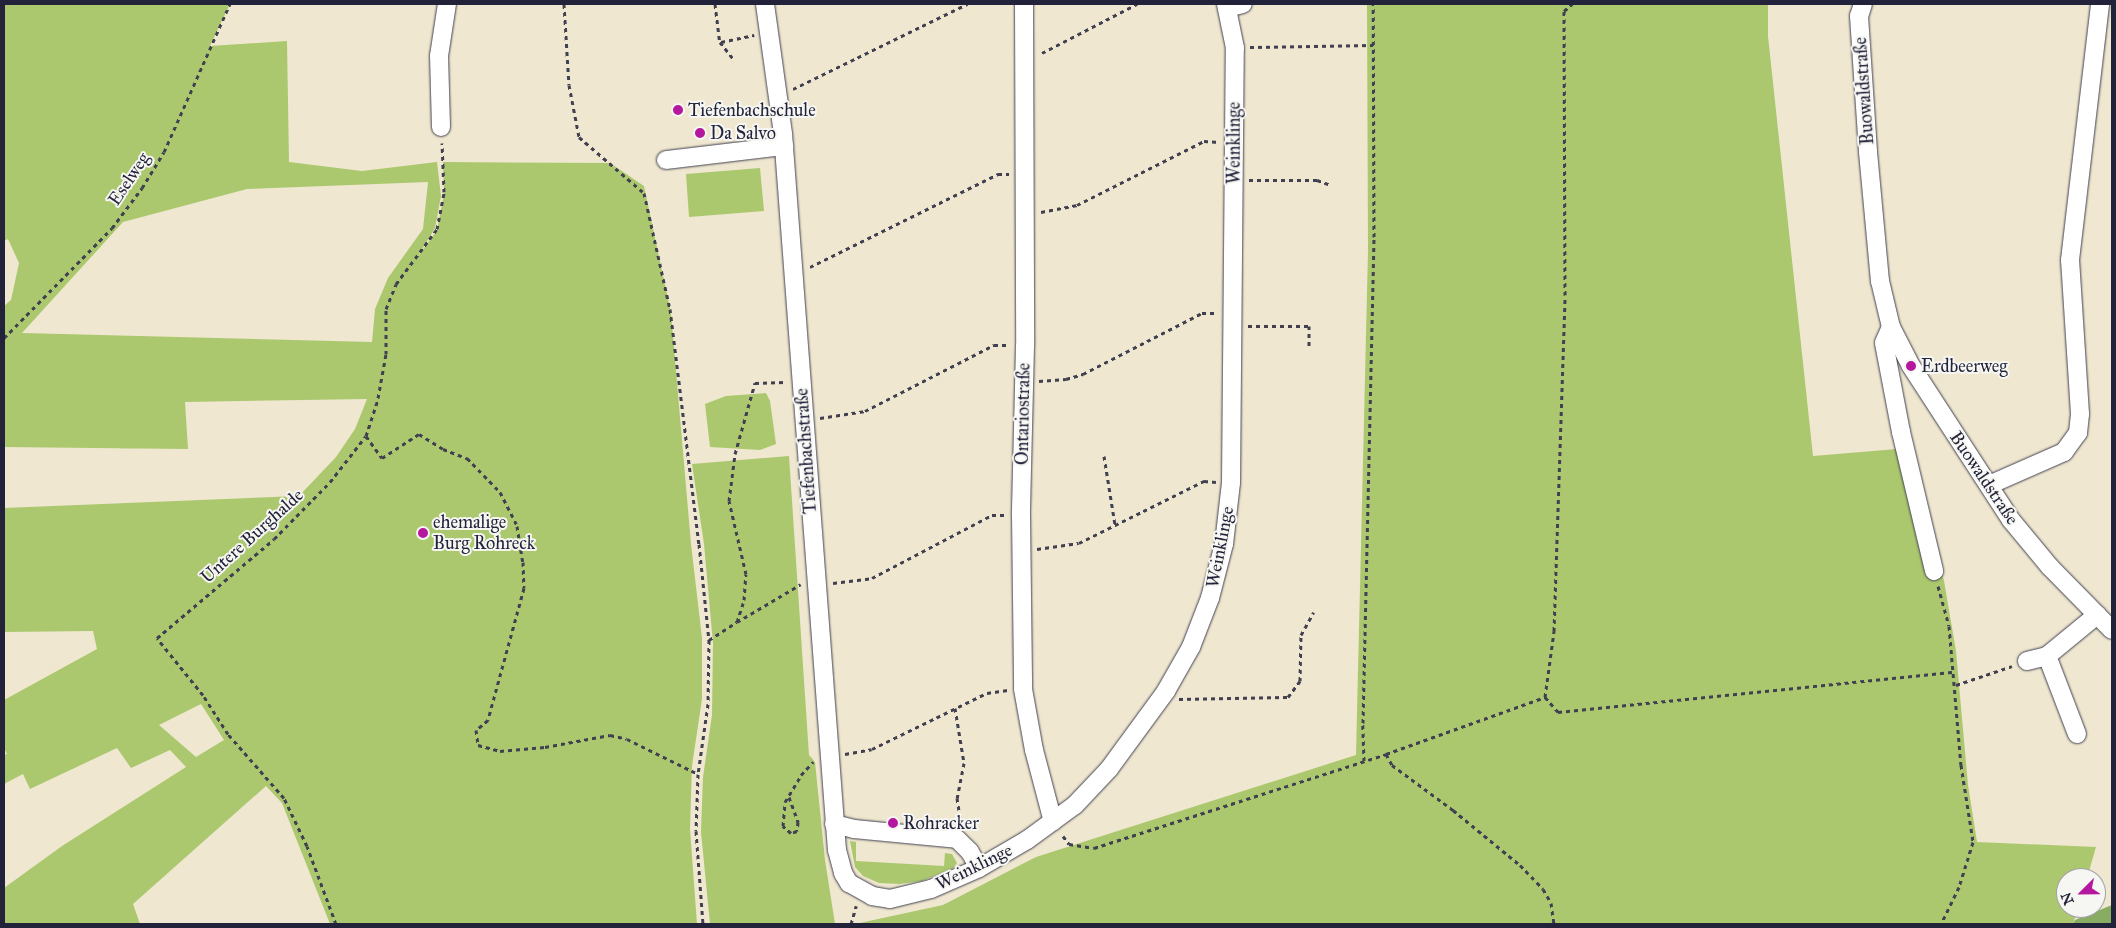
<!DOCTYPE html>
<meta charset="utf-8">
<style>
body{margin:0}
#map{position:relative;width:2116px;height:928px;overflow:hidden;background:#efe7cf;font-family:"IM FELL Great Primer",serif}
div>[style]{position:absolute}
.green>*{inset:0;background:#abc86f}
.forest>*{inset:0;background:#88ac62}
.path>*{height:3px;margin-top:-1.5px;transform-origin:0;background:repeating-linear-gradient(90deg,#414051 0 4px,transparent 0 8px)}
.roads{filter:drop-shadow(0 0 1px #414051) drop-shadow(0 0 1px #414051)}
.minor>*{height:18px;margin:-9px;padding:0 9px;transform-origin:9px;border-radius:9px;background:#fff}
.dots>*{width:14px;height:14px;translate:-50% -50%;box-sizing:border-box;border:2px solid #f6f6f2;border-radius:50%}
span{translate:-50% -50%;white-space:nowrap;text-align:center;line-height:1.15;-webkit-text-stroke:4px #f6f6f2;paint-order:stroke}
.street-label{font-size:18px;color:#22223b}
.poi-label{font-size:18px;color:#22223b}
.left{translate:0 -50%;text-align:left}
.frame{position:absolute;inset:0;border:5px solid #22223b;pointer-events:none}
.north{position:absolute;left:2056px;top:868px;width:50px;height:50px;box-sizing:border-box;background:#f6f6f2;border:1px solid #a1a1a9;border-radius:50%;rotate:247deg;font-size:14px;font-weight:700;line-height:20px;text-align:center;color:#22223b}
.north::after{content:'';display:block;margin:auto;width:18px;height:22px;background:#b5179e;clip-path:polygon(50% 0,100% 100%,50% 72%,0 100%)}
</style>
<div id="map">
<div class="green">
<i style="clip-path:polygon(evenodd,4px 4px,230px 4px,210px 46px,287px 41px,289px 162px,362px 171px,437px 162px,441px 196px,435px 228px,417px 258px,437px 230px,444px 194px,443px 162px,610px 163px,644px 186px,671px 313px,691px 544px,702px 638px,702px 699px,692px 766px,690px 829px,697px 924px,330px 924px,282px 803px,266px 786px,133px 904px,140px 924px,4px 924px,4px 888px,62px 846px,186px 767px,170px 750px,131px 768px,117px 748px,30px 789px,23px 774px,4px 784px,4px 755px,7px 754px,4px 748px,4px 700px,97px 649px,93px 631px,4px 632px,4px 508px,299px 496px,336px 457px,355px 429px,367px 399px,185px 402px,188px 449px,4px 447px,4px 306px,11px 300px,19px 263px,8px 239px,4px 241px,4px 4px,428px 182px,423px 229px,388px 278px,375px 309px,372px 342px,22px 333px,123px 222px,247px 189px,428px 182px,4px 4px,201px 704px,224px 740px,196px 757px,159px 725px,201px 704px)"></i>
<i style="clip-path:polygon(1367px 4px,1768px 4px,1768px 36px,1813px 456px,1909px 448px,1944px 581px,1956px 651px,1968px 785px,1977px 842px,2096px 847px,2087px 878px,2066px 878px,2066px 908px,2078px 908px,2073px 924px,855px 924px,943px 905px,1036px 857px,1356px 755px,1368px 251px)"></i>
<i style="clip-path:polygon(760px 168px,764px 211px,689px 217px,686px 174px)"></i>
<i style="clip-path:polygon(766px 393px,770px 401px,776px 444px,760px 450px,710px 447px,705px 404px,726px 396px)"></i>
<i style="clip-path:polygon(789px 456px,809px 755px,815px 762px,825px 860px,835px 924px,710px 924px,701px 832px,703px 777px,712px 715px,713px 643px,704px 544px,692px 464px)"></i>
<i style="clip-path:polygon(850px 841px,856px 842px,856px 861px,944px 866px,945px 853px,952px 854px,957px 863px,953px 868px,922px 881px,899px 884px,879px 883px,863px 876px,855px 867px)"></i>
</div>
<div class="forest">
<i style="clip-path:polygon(2112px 905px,2112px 924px,2073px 924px,2075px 920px)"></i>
</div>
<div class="path">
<i style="left:564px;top:4px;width:81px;rotate:86.5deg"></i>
<i style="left:569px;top:85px;width:53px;rotate:79.1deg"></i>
<i style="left:579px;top:137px;width:86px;rotate:40.7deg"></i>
<i style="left:644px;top:193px;width:119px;rotate:77.4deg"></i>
<i style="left:670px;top:309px;width:237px;rotate:83deg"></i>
<i style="left:699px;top:544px;width:97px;rotate:84.1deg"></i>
<i style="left:709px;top:640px;width:64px;rotate:90.9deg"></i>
<i style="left:708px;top:704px;width:71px;rotate:98.1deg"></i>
<i style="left:698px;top:774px;width:57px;rotate:92deg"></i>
<i style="left:696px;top:831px;width:93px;rotate:85.7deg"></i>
<i style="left:715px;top:4px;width:38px;rotate:83deg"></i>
<i style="left:720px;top:42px;width:24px;rotate:52deg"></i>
<i style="left:721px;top:42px;width:34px;rotate:-12deg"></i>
<i style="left:1250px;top:47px;width:123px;rotate:-0.9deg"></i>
<i style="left:1042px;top:53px;width:107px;rotate:-27.3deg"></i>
<i style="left:793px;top:89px;width:194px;rotate:-26deg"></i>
<i style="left:1249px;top:180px;width:68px"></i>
<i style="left:1317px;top:180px;width:15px;rotate:20deg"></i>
<i style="left:1041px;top:212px;width:37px;rotate:-11deg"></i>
<i style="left:1077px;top:205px;width:142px;rotate:-26.7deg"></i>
<i style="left:1204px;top:141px;width:15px;rotate:4deg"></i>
<i style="left:810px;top:267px;width:210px;rotate:-26.3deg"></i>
<i style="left:998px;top:174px;width:11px"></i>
<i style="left:1248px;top:326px;width:61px"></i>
<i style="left:1309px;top:326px;width:22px;rotate:90deg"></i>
<i style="left:4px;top:338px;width:154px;rotate:-45.5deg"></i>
<i style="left:112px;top:228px;width:50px;rotate:-53.1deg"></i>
<i style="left:142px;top:188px;width:42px;rotate:-58.6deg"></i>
<i style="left:164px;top:152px;width:162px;rotate:-66deg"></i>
<i style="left:1039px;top:381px;width:27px;rotate:-4deg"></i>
<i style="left:1066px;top:379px;width:18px;rotate:-16deg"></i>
<i style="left:1083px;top:374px;width:134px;rotate:-27.1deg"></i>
<i style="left:1202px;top:313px;width:13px"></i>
<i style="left:820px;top:418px;width:46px;rotate:-8.8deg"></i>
<i style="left:865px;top:411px;width:145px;rotate:-27.1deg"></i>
<i style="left:994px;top:345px;width:16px"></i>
<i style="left:366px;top:436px;width:27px;rotate:54deg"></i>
<i style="left:382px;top:458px;width:44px;rotate:-33deg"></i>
<i style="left:419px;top:434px;width:28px;rotate:32deg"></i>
<i style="left:443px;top:449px;width:26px;rotate:21deg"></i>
<i style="left:467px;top:458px;width:47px;rotate:45.9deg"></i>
<i style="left:500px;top:492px;width:38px;rotate:63deg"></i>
<i style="left:517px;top:526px;width:36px;rotate:81deg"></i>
<i style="left:523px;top:562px;width:26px;rotate:88deg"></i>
<i style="left:524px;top:588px;width:137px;rotate:105.3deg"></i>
<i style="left:488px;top:720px;width:16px;rotate:140deg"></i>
<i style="left:476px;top:730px;width:15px;rotate:82deg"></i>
<i style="left:478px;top:745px;width:23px;rotate:15deg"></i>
<i style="left:500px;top:751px;width:45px;rotate:-5.1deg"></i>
<i style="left:545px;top:747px;width:66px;rotate:-10.5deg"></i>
<i style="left:610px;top:735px;width:17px;rotate:13deg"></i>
<i style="left:627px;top:739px;width:79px;rotate:26.2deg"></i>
<i style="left:1104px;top:456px;width:70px;rotate:80.9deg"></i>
<i style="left:1037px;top:549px;width:42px;rotate:-8.1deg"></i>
<i style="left:1079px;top:543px;width:140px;rotate:-26.4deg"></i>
<i style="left:1204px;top:481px;width:12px;rotate:5deg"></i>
<i style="left:833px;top:583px;width:39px;rotate:-7deg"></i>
<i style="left:872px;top:578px;width:136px;rotate:-27.7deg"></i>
<i style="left:992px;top:515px;width:12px"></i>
<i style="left:1938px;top:586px;width:41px;rotate:74.6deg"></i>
<i style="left:1949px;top:626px;width:140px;rotate:85.1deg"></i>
<i style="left:1961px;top:765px;width:78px;rotate:81.1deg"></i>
<i style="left:1973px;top:842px;width:47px;rotate:107.3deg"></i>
<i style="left:1959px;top:887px;width:41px;rotate:115.9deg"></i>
<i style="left:737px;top:622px;width:74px;rotate:-30.7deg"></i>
<i style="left:709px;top:640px;width:33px;rotate:-33deg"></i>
<i style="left:737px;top:622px;width:23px;rotate:-72deg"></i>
<i style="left:744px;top:600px;width:26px;rotate:-86deg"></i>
<i style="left:746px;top:574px;width:75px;rotate:-103.1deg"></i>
<i style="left:729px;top:501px;width:47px;rotate:-82.7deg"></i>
<i style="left:735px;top:454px;width:74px;rotate:-74.3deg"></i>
<i style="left:755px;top:383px;width:30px;rotate:-2deg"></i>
<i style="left:1956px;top:685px;width:59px;rotate:-18.7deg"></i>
<i style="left:1545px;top:697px;width:20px;rotate:49deg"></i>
<i style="left:1558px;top:712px;width:398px;rotate:-5.8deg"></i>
<i style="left:1179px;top:699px;width:109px;rotate:-1.1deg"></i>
<i style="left:1288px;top:697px;width:20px;rotate:-53deg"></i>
<i style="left:1300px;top:681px;width:46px;rotate:-88.8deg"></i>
<i style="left:1301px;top:635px;width:26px;rotate:-61deg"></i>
<i style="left:955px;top:708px;width:56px;rotate:80.7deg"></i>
<i style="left:964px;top:763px;width:36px;rotate:101deg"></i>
<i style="left:957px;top:798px;width:26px;rotate:81deg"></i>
<i style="left:845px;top:754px;width:27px;rotate:-10deg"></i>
<i style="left:872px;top:749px;width:128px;rotate:-26deg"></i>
<i style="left:987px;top:693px;width:21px;rotate:-8deg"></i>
<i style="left:1386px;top:754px;width:13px;rotate:61deg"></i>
<i style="left:1392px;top:765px;width:76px;rotate:36.4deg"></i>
<i style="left:1453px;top:810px;width:87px;rotate:39.4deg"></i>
<i style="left:1520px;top:865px;width:33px;rotate:46deg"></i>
<i style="left:1543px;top:889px;width:16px;rotate:60deg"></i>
<i style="left:1551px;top:903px;width:21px;rotate:82deg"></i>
<i style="left:1364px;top:761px;width:38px;rotate:-92deg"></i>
<i style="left:1363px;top:723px;width:486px;rotate:-88.7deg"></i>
<i style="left:1374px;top:237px;width:233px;rotate:-90.2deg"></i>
<i style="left:789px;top:797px;width:27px;rotate:70deg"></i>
<i style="left:798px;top:822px;width:9px;rotate:96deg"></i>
<i style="left:797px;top:831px;width:6px;rotate:162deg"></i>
<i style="left:791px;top:833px;width:11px;rotate:-139deg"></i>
<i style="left:783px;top:826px;width:24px;rotate:-85deg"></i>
<i style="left:785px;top:802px;width:31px;rotate:-59deg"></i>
<i style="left:801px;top:775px;width:18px;rotate:-47deg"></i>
<i style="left:1063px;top:836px;width:10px;rotate:53deg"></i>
<i style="left:1069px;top:844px;width:25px;rotate:9deg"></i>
<i style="left:1094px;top:848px;width:307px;rotate:-17.8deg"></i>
<i style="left:1386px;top:754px;width:169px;rotate:-19.7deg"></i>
<i style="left:1545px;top:697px;width:67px;rotate:-82.2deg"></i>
<i style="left:1554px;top:631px;width:336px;rotate:-88.1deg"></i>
<i style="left:1565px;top:295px;width:284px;rotate:-90.2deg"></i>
<i style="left:1564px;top:11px;width:11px;rotate:-41deg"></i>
<i style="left:336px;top:924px;width:83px;rotate:-110.4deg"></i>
<i style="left:307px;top:846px;width:53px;rotate:-115.6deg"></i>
<i style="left:284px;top:798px;width:85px;rotate:-131.2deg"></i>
<i style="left:228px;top:734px;width:46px;rotate:-122.7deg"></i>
<i style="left:203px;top:695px;width:73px;rotate:-128.9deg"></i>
<i style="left:157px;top:638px;width:153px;rotate:-40.2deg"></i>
<i style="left:274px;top:539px;width:80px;rotate:-45.5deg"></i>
<i style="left:330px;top:482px;width:58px;rotate:-52deg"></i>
<i style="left:366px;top:436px;width:40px;rotate:-72deg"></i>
<i style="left:378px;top:398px;width:45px;rotate:-79.7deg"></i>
<i style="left:386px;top:354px;width:45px;rotate:-90deg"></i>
<i style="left:386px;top:309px;width:27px;rotate:-68deg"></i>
<i style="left:396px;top:284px;width:69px;rotate:-53.3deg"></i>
<i style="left:437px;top:229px;width:38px;rotate:-79deg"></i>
<i style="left:444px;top:192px;width:49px;rotate:-92.3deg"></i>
<i style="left:851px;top:924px;width:19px;rotate:-74deg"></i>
</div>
<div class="roads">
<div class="minor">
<i style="left:765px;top:4px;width:131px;rotate:82.1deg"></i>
<i style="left:783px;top:134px;width:718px;rotate:85.69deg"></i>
<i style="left:837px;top:850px;width:24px;rotate:75deg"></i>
<i style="left:843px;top:873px;width:12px;rotate:59deg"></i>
<i style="left:849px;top:883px;width:26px;rotate:29deg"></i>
<i style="left:872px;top:896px;width:18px;rotate:9deg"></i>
<i style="left:890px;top:899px;width:42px;rotate:-13.7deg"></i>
<i style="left:931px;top:889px;width:52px;rotate:-23.6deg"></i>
<i style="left:979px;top:868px;width:56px;rotate:-30.3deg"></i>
<i style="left:1027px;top:840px;width:59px;rotate:-36.1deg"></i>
<i style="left:1075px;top:805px;width:50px;rotate:-46.6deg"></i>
<i style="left:1109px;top:769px;width:97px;rotate:-53.8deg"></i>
<i style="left:1166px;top:691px;width:51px;rotate:-60.4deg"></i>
<i style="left:1191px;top:647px;width:53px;rotate:-68.8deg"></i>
<i style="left:1210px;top:598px;width:56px;rotate:-75.5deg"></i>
<i style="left:1224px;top:544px;width:61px;rotate:-83.5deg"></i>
<i style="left:1231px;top:483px;width:435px;rotate:-89.5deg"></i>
<i style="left:1235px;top:48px;width:45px;rotate:-101.6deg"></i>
<i style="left:1024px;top:4px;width:342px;rotate:89.8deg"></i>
<i style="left:1025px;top:346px;width:169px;rotate:91.4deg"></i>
<i style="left:1021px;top:515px;width:174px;rotate:89.3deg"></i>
<i style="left:1023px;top:689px;width:62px;rotate:79.8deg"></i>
<i style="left:1034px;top:750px;width:74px;rotate:75.2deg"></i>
<i style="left:1863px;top:4px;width:13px;rotate:108deg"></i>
<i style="left:1859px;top:16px;width:136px;rotate:86.2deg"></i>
<i style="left:1868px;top:152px;width:130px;rotate:84.7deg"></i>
<i style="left:1880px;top:281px;width:47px;rotate:76.6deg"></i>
<i style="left:1891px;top:327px;width:44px;rotate:62.9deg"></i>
<i style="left:1911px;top:366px;width:184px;rotate:57deg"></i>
<i style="left:2011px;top:520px;width:61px;rotate:50.3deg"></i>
<i style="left:2050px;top:567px;width:88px;rotate:45.5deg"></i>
<i style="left:1227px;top:8px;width:16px;rotate:-14deg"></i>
<i style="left:441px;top:127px;width:71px;rotate:-91.6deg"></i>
<i style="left:439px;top:56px;width:53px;rotate:-81.3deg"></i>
<i style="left:666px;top:160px;width:119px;rotate:-6.8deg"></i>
<i style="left:1891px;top:327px;width:17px;rotate:114deg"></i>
<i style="left:1884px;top:343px;width:91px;rotate:79.2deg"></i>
<i style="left:1901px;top:432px;width:143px;rotate:76.6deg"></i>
<i style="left:1989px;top:485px;width:82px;rotate:-23.7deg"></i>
<i style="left:2064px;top:452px;width:24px;rotate:-54deg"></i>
<i style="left:2078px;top:433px;width:19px;rotate:-84deg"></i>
<i style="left:2080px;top:414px;width:154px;rotate:-93.7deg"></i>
<i style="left:2070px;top:260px;width:258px;rotate:-83.3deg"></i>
<i style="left:2027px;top:661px;width:21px;rotate:-14deg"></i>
<i style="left:2077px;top:734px;width:84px;rotate:-111deg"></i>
<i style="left:2047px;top:656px;width:65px;rotate:-39.4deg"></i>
<i style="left:834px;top:824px;width:21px;rotate:14deg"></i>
<i style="left:854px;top:829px;width:103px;rotate:5.5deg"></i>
<i style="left:957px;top:839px;width:18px;rotate:45deg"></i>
<i style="left:970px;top:852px;width:18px;rotate:61deg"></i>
</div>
</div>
<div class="dots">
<i style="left:678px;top:110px;background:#b5179e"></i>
<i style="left:700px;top:133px;background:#b5179e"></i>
<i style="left:1911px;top:366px;background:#b5179e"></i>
<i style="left:423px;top:533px;background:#b5179e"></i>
<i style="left:893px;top:823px;background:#b5179e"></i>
</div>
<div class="street-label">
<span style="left:1864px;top:91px;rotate:-94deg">Buowaldstraße</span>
<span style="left:1234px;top:143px;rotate:-90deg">Weinklinge</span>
<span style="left:129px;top:179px;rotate:-56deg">Eselweg</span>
<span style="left:1023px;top:414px;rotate:-89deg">Ontariostraße</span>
<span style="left:806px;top:451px;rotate:-94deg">Tiefenbachstraße</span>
<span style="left:1984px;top:478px;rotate:56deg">Buowaldstraße</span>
<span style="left:252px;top:536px;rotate:-42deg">Untere Burghalde</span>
<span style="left:1220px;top:547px;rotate:-79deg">Weinklinge</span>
<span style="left:974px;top:867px;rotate:-26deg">Weinklinge</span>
</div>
<div class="poi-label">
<span class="left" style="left:688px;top:110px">Tiefenbachschule</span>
<span class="left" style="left:710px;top:133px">Da Salvo</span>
<span class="left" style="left:1921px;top:366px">Erdbeerweg</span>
<span class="left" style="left:433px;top:533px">ehemalige<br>Burg Rohreck</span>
<span class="left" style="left:903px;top:823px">Rohracker</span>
</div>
<div class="frame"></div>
<div class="north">N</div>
</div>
